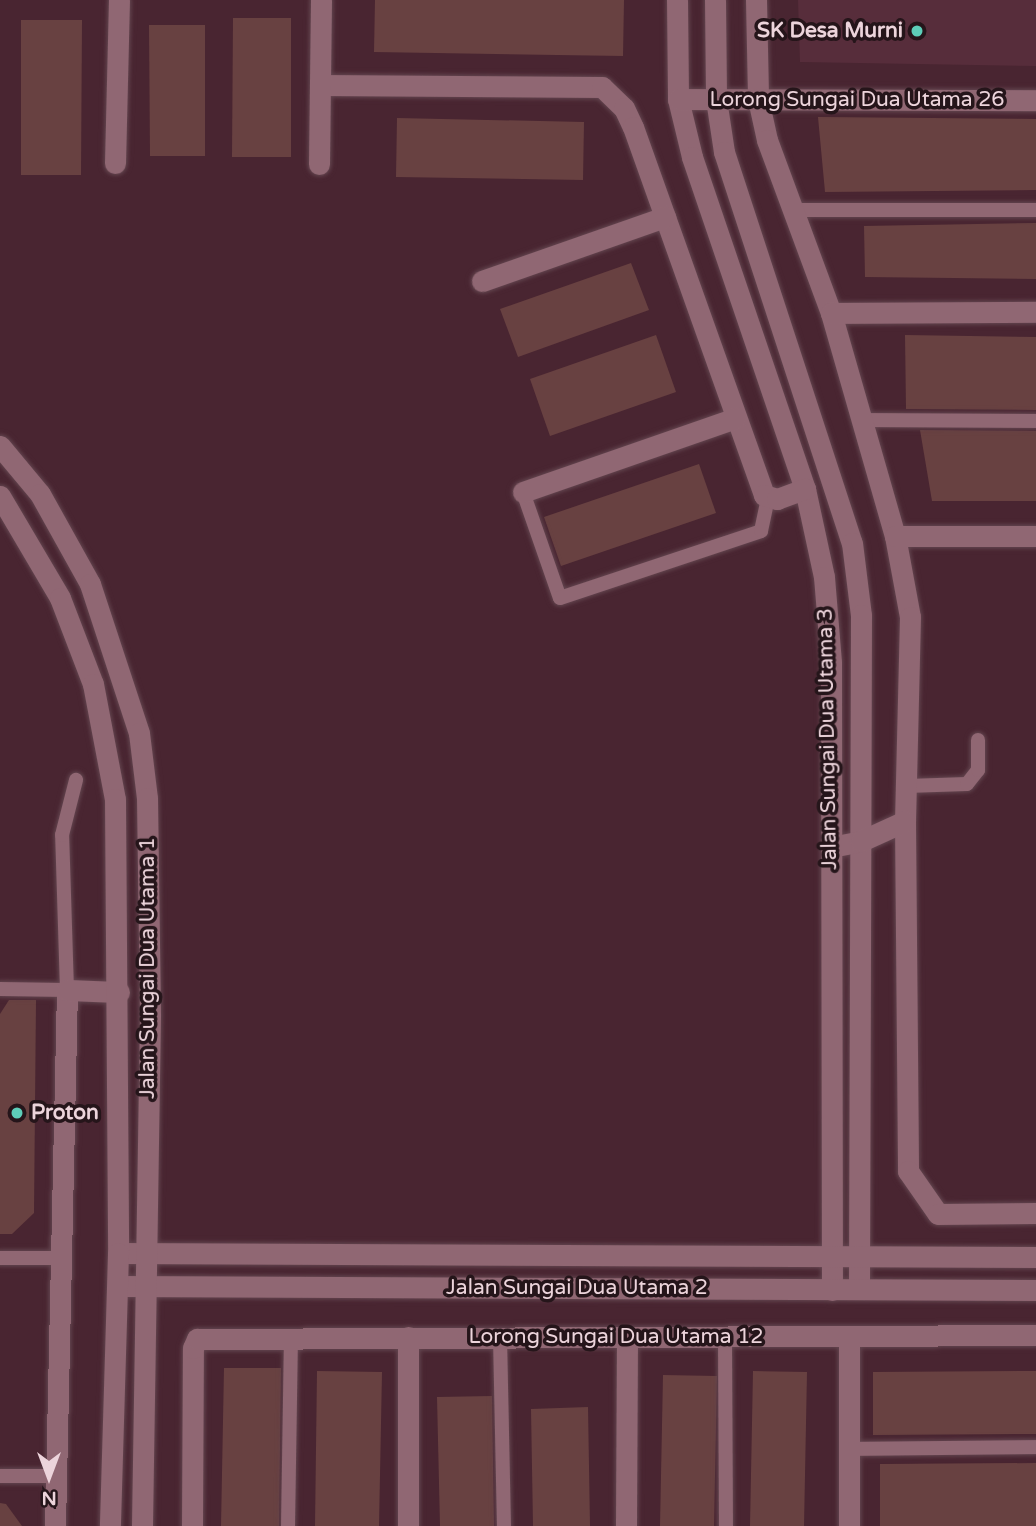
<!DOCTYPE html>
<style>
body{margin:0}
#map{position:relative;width:1036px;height:1526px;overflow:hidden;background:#492531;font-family:"Varela Round",sans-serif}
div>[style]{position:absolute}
.built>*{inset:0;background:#572d3b}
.building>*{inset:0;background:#684141}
.roads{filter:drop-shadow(0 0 2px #63454f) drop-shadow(0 0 2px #63454f)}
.service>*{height:14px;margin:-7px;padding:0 7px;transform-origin:7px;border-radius:7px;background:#906773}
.minor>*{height:21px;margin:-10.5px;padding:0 10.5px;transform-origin:10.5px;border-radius:10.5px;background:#906773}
.tertiary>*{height:21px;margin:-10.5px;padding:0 10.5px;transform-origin:10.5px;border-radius:10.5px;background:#906773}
.dots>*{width:19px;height:19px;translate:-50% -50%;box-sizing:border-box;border:4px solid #25151a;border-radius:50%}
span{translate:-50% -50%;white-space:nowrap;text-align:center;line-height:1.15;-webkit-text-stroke:7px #25151a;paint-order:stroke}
.poi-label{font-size:21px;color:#ecd4db;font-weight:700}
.right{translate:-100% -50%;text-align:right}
.left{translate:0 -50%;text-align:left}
.street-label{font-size:21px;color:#ecd4db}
.north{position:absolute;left:14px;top:1442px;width:70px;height:70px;-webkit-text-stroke:5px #25151a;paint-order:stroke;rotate:180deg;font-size:19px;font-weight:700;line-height:28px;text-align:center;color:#ecd4db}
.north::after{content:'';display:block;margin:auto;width:24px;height:32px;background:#ecd4db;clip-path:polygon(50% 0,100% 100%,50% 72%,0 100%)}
</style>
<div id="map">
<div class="built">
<i style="clip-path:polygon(798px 0,1036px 0,1036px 66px,800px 62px)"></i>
</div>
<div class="building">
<i style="clip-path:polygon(375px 0,624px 0,623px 56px,374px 52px)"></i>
<i style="clip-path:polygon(233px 18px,291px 18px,291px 157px,232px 157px)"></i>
<i style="clip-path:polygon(21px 20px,82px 20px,81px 175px,21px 175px)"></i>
<i style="clip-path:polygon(149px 25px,205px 25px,205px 156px,150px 156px)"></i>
<i style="clip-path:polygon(818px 117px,1036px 119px,1036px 190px,825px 192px)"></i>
<i style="clip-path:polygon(397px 118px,584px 122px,583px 180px,396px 177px)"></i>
<i style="clip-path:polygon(1036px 223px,1036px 279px,865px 277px,864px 226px)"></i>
<i style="clip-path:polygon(631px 263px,649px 310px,518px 357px,500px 309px)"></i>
<i style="clip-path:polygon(656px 335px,676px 392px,550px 436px,530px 379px)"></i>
<i style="clip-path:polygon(905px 335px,1036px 337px,1036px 410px,906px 409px)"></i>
<i style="clip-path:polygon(920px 430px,1036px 431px,1036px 501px,932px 501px)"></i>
<i style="clip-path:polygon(699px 464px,716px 513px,561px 566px,544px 517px)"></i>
<i style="clip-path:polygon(9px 1000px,36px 1000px,34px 1213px,12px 1234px,0 1234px,0 1014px)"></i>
<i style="clip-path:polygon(224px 1368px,281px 1368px,279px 1526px,221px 1526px)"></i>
<i style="clip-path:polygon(317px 1371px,382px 1372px,379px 1526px,315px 1526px)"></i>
<i style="clip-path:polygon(753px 1371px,807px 1372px,804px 1526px,750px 1526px)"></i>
<i style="clip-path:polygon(1036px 1371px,1036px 1434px,873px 1435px,873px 1372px)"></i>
<i style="clip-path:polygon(663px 1375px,717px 1376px,714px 1526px,660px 1526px)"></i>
<i style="clip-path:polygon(492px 1396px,494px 1526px,440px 1526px,437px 1397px)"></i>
<i style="clip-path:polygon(588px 1407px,590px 1526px,533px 1526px,531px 1409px)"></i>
<i style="clip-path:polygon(1036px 1463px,1036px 1526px,880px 1526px,880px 1464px)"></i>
<i style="clip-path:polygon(0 1503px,6px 1504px,22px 1526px,0 1526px)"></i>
</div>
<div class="roads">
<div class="service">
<i style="left:794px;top:210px;width:242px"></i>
<i style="left:863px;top:420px;width:173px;rotate:0.3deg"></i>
<i style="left:523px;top:492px;width:112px;rotate:70.8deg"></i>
<i style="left:560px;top:598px;width:212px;rotate:-18.4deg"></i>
<i style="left:761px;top:531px;width:35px;rotate:-78deg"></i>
<i style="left:907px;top:786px;width:60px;rotate:-1.9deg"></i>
<i style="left:967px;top:784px;width:18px;rotate:-52deg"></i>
<i style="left:978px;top:770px;width:30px;rotate:-90deg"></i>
<i style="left:0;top:989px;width:67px;rotate:0.9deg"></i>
<i style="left:67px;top:990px;width:155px;rotate:-91.8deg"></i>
<i style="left:62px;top:835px;width:57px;rotate:-75.7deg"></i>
<i style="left:0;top:1258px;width:64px"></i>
<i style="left:500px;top:1337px;width:189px;rotate:88.8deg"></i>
<i style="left:725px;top:1338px;width:188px;rotate:89.7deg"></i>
<i style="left:849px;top:1449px;width:187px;rotate:-0.6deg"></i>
<i style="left:0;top:1476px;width:56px"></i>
<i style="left:288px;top:1526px;width:190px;rotate:-89.1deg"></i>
</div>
<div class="minor">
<i style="left:677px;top:0;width:99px;rotate:89.4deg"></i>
<i style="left:678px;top:99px;width:60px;rotate:76.4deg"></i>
<i style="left:692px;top:157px;width:351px;rotate:71.2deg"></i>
<i style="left:805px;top:489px;width:90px;rotate:77.8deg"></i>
<i style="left:824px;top:577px;width:85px;rotate:85.3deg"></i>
<i style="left:831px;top:662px;width:628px;rotate:89.91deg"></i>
<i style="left:715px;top:0;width:99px;rotate:89.4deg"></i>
<i style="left:716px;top:99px;width:54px;rotate:81.4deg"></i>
<i style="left:724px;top:152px;width:411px;rotate:71.9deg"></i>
<i style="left:852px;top:543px;width:73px;rotate:82.9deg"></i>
<i style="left:861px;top:615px;width:674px;rotate:90.17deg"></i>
<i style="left:756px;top:0;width:99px;rotate:88.8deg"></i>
<i style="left:758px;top:99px;width:42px;rotate:77.6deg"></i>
<i style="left:767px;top:140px;width:184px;rotate:69.7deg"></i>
<i style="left:831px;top:313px;width:232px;rotate:74deg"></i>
<i style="left:895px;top:536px;width:82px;rotate:79.5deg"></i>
<i style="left:910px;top:617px;width:204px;rotate:91.4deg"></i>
<i style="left:905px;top:821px;width:350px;rotate:89.5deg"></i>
<i style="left:908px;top:1171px;width:52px;rotate:55.1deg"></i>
<i style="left:938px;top:1214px;width:98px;rotate:-0.6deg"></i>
<i style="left:320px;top:85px;width:282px;rotate:0.4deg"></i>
<i style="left:602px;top:87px;width:30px;rotate:44deg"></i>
<i style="left:624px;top:108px;width:21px;rotate:65deg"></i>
<i style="left:633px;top:127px;width:391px;rotate:70.4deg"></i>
<i style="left:764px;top:495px;width:14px;rotate:17deg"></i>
<i style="left:777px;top:499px;width:30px;rotate:-20deg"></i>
<i style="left:678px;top:99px;width:358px;rotate:0.2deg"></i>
<i style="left:115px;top:163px;width:163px;rotate:-88.6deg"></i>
<i style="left:319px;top:164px;width:164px;rotate:-89.3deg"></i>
<i style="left:482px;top:281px;width:194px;rotate:-19.3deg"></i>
<i style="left:831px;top:313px;width:205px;rotate:-0.3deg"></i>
<i style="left:523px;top:492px;width:225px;rotate:-19.2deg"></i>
<i style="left:895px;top:536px;width:141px"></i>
<i style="left:831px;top:847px;width:31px;rotate:-11deg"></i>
<i style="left:861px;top:841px;width:48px;rotate:-24.4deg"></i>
<i style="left:118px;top:1253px;width:918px;rotate:0.25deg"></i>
<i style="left:118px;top:1286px;width:918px;rotate:0.25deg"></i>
<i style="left:849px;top:1336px;width:190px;rotate:90deg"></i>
<i style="left:55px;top:1526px;width:536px;rotate:-88.72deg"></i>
<i style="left:67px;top:990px;width:52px;rotate:2.2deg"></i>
<i style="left:192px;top:1526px;width:178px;rotate:-89.7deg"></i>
<i style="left:193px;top:1348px;width:10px;rotate:-66deg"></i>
<i style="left:197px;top:1339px;width:839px;rotate:-0.27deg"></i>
<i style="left:408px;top:1526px;width:189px;rotate:-90deg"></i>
<i style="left:626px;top:1526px;width:188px;rotate:-89.7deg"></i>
</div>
<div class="tertiary">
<i style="left:0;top:446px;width:62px;rotate:50.2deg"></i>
<i style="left:40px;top:494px;width:103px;rotate:60.9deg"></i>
<i style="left:90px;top:584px;width:157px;rotate:71.8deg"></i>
<i style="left:139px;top:733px;width:65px;rotate:83deg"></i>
<i style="left:147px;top:798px;width:218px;rotate:89.2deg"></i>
<i style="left:150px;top:1016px;width:510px;rotate:90.9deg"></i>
<i style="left:0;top:496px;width:118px;rotate:59.5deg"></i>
<i style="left:60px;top:598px;width:92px;rotate:69deg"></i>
<i style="left:93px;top:684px;width:117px;rotate:79.2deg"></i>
<i style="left:115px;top:799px;width:454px;rotate:89.6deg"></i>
<i style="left:118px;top:1253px;width:273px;rotate:91.7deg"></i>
</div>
</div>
<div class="dots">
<i style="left:917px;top:31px;background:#5dceb9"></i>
<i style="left:17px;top:1113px;background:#5dceb9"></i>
</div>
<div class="poi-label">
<span class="right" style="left:903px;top:31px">SK Desa Murni</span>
<span class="left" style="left:31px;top:1113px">Proton</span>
</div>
<div class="street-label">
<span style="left:857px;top:100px">Lorong Sungai Dua Utama 26</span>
<span style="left:828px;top:739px;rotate:-91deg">Jalan Sungai Dua Utama 3</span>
<span style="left:148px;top:968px;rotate:-90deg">Jalan Sungai Dua Utama 1</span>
<span style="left:577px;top:1288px">Jalan Sungai Dua Utama 2</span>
<span style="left:616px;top:1337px">Lorong Sungai Dua Utama 12</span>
</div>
<div class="north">N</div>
</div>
